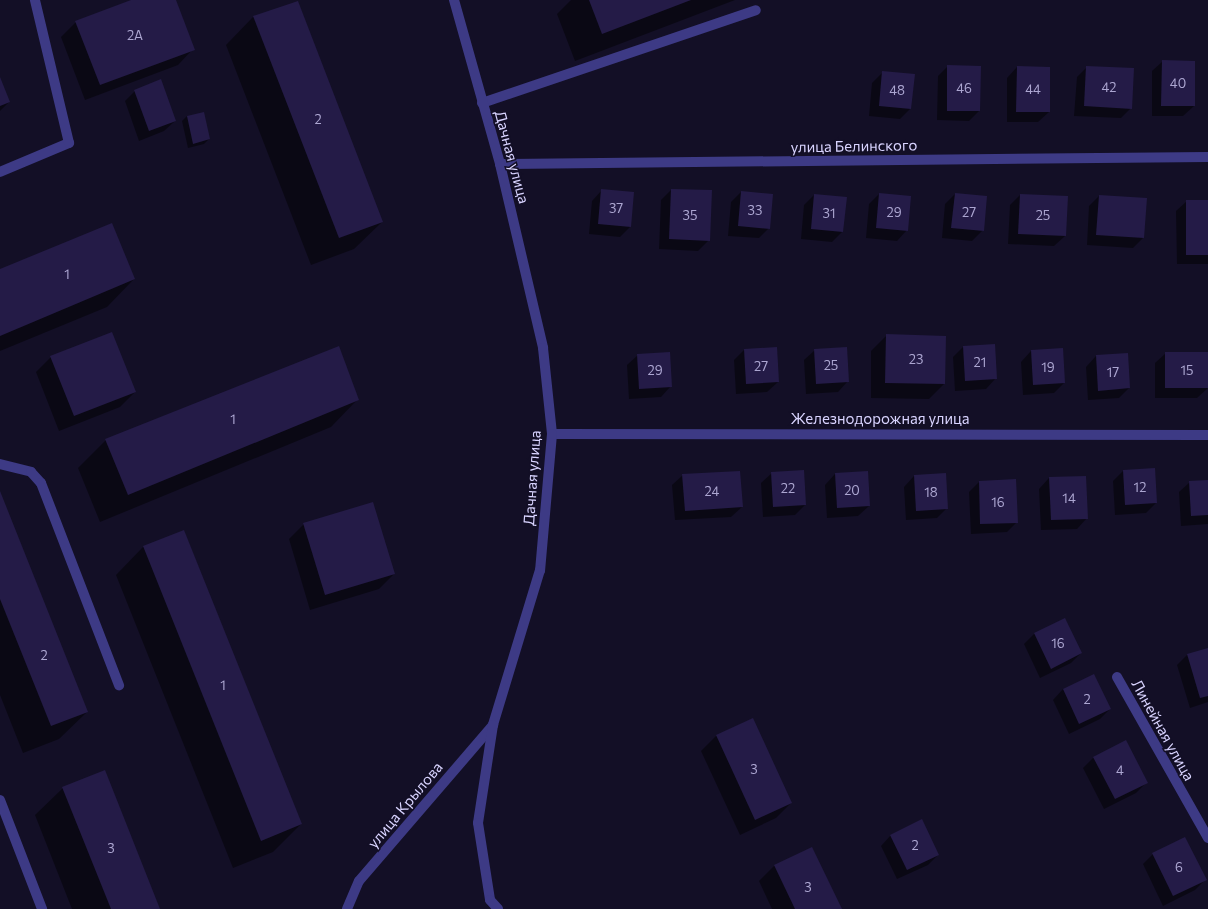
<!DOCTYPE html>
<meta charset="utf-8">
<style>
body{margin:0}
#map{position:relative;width:1208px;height:909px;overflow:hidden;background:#130f26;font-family:Commissioner,sans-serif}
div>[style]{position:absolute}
.shadow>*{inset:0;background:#0007}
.building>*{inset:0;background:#241b47}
.service>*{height:10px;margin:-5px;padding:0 5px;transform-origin:5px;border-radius:5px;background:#3d3a85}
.minor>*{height:10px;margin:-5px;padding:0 5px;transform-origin:5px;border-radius:5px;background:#3d3a85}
.tertiary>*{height:10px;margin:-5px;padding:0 5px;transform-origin:5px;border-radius:5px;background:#3d3a85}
span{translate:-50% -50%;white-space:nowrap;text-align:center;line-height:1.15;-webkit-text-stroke:3px #130f26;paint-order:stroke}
.number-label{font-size:13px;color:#aca6d1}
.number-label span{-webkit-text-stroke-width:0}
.street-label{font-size:15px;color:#d9d4ff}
</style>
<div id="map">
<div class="shadow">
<i style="clip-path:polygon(134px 0,175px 0,193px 49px,178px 65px,85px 100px,61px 37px,76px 22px)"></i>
<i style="clip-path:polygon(571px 0,735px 0,575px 61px,557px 14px)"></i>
<i style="clip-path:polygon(298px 2px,382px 222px,354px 249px,311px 265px,226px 45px,253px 17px)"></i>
<i style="clip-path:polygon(1163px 61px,1194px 106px,1183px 116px,1152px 116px,1152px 71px)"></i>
<i style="clip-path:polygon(948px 66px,979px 111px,969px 121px,937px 120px,938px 76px)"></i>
<i style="clip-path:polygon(1017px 67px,1049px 112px,1038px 122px,1007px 122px,1007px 78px)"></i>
<i style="clip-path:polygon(1087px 67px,1131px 108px,1121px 118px,1074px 116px,1077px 77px)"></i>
<i style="clip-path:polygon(883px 72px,910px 109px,900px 119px,869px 116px,872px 83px)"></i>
<i style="clip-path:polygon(0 80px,9px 102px,0 111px)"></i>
<i style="clip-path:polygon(135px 91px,175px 121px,164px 131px,139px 141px,125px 101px)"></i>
<i style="clip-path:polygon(187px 116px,209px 139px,204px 144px,188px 148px,182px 121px)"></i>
<i style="clip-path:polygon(602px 190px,630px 227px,620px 237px,589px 234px,592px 201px)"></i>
<i style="clip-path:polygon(671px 190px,709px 240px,698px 251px,659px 249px,661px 200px)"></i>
<i style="clip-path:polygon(741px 192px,769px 228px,759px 238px,728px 236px,731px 202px)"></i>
<i style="clip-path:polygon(879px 194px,907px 230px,897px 241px,866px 238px,869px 204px)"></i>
<i style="clip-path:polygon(955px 194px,983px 230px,972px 241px,942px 238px,945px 204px)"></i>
<i style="clip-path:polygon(814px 195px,842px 232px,832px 242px,801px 239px,804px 205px)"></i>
<i style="clip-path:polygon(1020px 195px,1067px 197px,1065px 236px,1054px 246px,1008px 244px,1010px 205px)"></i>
<i style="clip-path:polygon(1099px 196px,1143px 238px,1133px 248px,1087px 245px,1089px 206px)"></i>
<i style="clip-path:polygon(1187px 201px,1208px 201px,1208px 264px,1177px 264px,1176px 211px)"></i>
<i style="clip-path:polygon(0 271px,134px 279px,107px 307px,0 351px)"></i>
<i style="clip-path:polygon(887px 335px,944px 384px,929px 399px,871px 398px,871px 351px)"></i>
<i style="clip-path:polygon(963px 347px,996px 378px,986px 389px,955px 391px,953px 357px)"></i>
<i style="clip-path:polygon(1062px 349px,1064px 383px,1054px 393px,1023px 395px,1021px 362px,1031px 351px)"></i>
<i style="clip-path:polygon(744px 350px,778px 382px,767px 392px,736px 394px,734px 360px)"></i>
<i style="clip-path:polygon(815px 350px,848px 381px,838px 392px,806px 394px,804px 360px)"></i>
<i style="clip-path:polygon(1166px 353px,1208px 388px,1197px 398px,1155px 398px,1155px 363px)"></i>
<i style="clip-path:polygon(1127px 354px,1129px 388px,1119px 398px,1088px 400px,1086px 367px,1096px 356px)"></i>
<i style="clip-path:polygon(638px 355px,671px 386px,661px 397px,629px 399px,627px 365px)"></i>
<i style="clip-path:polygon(51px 357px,135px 392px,120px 407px,59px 431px,36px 372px)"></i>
<i style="clip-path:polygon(358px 399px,331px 427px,100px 522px,78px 468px,106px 440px)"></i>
<i style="clip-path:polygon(1123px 471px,1156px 503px,1146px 513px,1115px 515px,1113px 481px)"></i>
<i style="clip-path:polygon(772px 473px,805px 505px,795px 515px,763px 517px,761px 483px)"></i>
<i style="clip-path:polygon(835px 474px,869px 506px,858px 516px,827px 518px,825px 485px)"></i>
<i style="clip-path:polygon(683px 475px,742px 507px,731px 517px,675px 520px,672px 485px)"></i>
<i style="clip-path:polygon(914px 476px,947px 508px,937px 518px,906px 520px,904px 487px)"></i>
<i style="clip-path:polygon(1085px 477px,1087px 518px,1077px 529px,1041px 530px,1039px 489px,1049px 478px)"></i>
<i style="clip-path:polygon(1208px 481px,1208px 524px,1181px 526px,1179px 492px,1190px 482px)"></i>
<i style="clip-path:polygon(979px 482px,1017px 522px,1007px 532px,971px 534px,969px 492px)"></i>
<i style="clip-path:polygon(0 494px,87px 712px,59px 739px,23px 753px,0 695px)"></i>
<i style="clip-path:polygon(304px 524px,394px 574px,379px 589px,310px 610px,289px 539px)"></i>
<i style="clip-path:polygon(184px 531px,301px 824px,273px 852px,233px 868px,116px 575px,143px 547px)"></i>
<i style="clip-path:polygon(1065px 619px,1081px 653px,1071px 663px,1040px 678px,1024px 644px,1034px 634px)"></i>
<i style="clip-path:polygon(1208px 649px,1208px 702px,1190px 708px,1177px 665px,1187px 655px)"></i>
<i style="clip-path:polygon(1063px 689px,1110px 709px,1100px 719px,1069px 734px,1053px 700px)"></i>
<i style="clip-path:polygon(752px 719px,791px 803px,776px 818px,740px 835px,701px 751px,716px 736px)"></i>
<i style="clip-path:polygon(1094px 757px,1146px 783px,1136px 793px,1104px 809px,1083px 768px)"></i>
<i style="clip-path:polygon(63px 788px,159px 909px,72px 909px,35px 815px)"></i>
<i style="clip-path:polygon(891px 835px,938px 855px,928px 865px,897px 879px,881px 846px)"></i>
<i style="clip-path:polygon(811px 848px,841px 909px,772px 909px,759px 881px,774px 866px)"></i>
<i style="clip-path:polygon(1153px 854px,1205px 880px,1195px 890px,1163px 906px,1143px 864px)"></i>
</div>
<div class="building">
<i style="clip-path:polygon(131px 0,176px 0,195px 50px,100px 85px,75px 21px)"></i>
<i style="clip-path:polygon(589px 0,691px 0,602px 34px)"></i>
<i style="clip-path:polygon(298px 1px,383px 222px,339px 238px,253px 16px)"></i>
<i style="clip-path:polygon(1162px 60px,1195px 61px,1195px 106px,1161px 106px)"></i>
<i style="clip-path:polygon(947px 65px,981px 66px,980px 111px,947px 111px)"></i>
<i style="clip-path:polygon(1017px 66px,1050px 67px,1050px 112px,1016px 112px)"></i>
<i style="clip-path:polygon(1086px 66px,1134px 68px,1132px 109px,1084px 106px)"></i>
<i style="clip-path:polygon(882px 71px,915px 74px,911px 109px,879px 106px)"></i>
<i style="clip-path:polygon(0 77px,10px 102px,0 106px)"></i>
<i style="clip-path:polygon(161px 79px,176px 121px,149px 131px,134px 90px)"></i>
<i style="clip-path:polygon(204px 112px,210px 139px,193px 144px,187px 116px)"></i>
<i style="clip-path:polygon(601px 189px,634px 192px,631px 227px,598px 224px)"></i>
<i style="clip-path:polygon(671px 189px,712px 190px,710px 241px,669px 239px)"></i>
<i style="clip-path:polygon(741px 191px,773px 194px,770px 229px,738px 226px)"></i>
<i style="clip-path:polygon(879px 193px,911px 196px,908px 231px,876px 228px)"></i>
<i style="clip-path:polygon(955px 193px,987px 196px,984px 231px,951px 228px)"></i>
<i style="clip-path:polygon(814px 194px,847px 197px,843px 232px,811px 229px)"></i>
<i style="clip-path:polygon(1020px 194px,1068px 196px,1066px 236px,1018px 234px)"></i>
<i style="clip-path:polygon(1099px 195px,1147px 198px,1144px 238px,1096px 235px)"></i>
<i style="clip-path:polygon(1186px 200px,1208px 200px,1208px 255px,1186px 255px)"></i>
<i style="clip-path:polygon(112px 223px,135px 279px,0 336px,0 269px)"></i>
<i style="clip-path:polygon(112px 332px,136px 392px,74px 416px,50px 356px)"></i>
<i style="clip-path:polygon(886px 334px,946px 336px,945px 384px,885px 383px)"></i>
<i style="clip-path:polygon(995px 344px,997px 379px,965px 381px,963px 346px)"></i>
<i style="clip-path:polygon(339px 346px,359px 400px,128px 495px,105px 439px)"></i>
<i style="clip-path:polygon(777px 347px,779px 382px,746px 384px,744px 349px)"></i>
<i style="clip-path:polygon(847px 347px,849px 382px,816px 384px,814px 349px)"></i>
<i style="clip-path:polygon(1063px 348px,1065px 383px,1033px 385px,1031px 350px)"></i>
<i style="clip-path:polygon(670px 352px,672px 387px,639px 389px,637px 354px)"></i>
<i style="clip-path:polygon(1165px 352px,1208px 352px,1208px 388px,1165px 388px)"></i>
<i style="clip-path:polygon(1128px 353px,1130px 388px,1098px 391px,1096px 355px)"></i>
<i style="clip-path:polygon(1155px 468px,1157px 503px,1125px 505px,1123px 470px)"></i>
<i style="clip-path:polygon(804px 470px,806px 505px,773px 507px,771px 472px)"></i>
<i style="clip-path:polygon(740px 471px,743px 507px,685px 511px,682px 474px)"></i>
<i style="clip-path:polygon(868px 471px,870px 506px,837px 508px,835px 473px)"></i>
<i style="clip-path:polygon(946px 473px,948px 509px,916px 511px,914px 475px)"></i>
<i style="clip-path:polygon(1086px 476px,1088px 519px,1051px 520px,1049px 477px)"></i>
<i style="clip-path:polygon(1016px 479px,1018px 523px,980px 524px,979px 481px)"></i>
<i style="clip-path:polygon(1208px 480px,1208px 515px,1191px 516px,1189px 481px)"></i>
<i style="clip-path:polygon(0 491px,88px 712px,51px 726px,0 599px)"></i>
<i style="clip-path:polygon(373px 502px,395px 574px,325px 595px,303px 523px)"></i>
<i style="clip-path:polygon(184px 530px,302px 824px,261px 841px,143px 546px)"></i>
<i style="clip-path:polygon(1065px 618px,1082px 653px,1051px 669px,1034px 633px)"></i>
<i style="clip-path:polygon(1208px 648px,1208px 696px,1200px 698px,1187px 654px)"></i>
<i style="clip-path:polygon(1094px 674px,1111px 709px,1079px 724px,1063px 689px)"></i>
<i style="clip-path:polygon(753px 718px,792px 803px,755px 820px,716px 735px)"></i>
<i style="clip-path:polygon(1126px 740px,1148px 783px,1115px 799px,1093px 757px)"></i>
<i style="clip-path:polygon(105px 770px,160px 909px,111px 909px,62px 787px)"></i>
<i style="clip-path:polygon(922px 819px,939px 855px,907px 870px,890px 835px)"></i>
<i style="clip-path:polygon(1185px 837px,1207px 880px,1173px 896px,1152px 853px)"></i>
<i style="clip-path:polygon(812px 847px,842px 909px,795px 909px,774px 865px)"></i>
</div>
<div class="service">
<i style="left:0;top:464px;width:32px;rotate:14deg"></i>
<i style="left:31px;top:472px;width:15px;rotate:48deg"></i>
<i style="left:41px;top:483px;width:217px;rotate:68.9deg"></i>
</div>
<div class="minor">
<i style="left:482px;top:103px;width:289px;rotate:-18.7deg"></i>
<i style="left:500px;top:164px;width:708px;rotate:-0.57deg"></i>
<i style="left:0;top:172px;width:75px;rotate:-22.8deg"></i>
<i style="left:69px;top:143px;width:147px;rotate:-103.4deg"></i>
<i style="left:552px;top:434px;width:656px;rotate:0.09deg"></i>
<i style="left:1117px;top:677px;width:185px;rotate:60.5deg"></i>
<i style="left:0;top:800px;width:117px;rotate:68.9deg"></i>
<i style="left:347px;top:909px;width:30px;rotate:-67deg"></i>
<i style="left:359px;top:881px;width:206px;rotate:-49.3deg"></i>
</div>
<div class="tertiary">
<i style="left:454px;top:0;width:170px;rotate:74.3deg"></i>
<i style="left:500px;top:164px;width:189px;rotate:76.8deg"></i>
<i style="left:543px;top:348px;width:86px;rotate:84deg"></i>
<i style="left:552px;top:434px;width:137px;rotate:95deg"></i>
<i style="left:540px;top:570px;width:162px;rotate:106.9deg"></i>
<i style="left:493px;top:725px;width:99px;rotate:98.7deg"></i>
<i style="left:478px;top:823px;width:78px;rotate:81.1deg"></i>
<i style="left:490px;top:900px;width:12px;rotate:48deg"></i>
</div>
<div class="number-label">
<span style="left:135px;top:35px">2А</span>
<span style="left:1178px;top:83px">40</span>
<span style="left:1109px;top:87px">42</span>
<span style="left:964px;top:88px">46</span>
<span style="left:1033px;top:89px">44</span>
<span style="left:897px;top:90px">48</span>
<span style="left:318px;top:119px">2</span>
<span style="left:616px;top:208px">37</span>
<span style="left:755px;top:210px">33</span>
<span style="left:894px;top:212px">29</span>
<span style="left:969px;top:212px">27</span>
<span style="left:829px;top:213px">31</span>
<span style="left:690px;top:215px">35</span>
<span style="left:1043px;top:215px">25</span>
<span style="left:67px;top:274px">1</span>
<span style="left:916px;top:359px">23</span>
<span style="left:980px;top:362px">21</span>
<span style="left:831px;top:365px">25</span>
<span style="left:761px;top:366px">27</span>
<span style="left:1048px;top:367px">19</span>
<span style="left:655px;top:370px">29</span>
<span style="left:1187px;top:370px">15</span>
<span style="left:1113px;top:372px">17</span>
<span style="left:233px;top:419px">1</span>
<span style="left:1140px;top:487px">12</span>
<span style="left:788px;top:488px">22</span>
<span style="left:852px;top:490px">20</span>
<span style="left:712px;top:491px">24</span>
<span style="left:931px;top:492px">18</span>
<span style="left:1069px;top:498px">14</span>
<span style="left:998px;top:502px">16</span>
<span style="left:1058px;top:643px">16</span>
<span style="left:44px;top:655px">2</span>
<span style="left:223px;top:685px">1</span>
<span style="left:1087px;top:699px">2</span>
<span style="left:754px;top:769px">3</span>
<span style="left:1120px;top:770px">4</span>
<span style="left:915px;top:845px">2</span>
<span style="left:111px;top:848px">3</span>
<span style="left:1179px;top:867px">6</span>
<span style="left:808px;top:887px">3</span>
</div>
<div class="street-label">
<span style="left:854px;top:146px;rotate:-1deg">улица Белинского</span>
<span style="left:512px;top:157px;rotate:75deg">Дачная улица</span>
<span style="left:880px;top:419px">Железнодорожная улица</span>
<span style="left:532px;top:478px;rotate:-86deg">Дачная улица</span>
<span style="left:1163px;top:730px;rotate:61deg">Линейная улица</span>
<span style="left:405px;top:805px;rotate:-50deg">улица Крылова</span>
</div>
</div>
